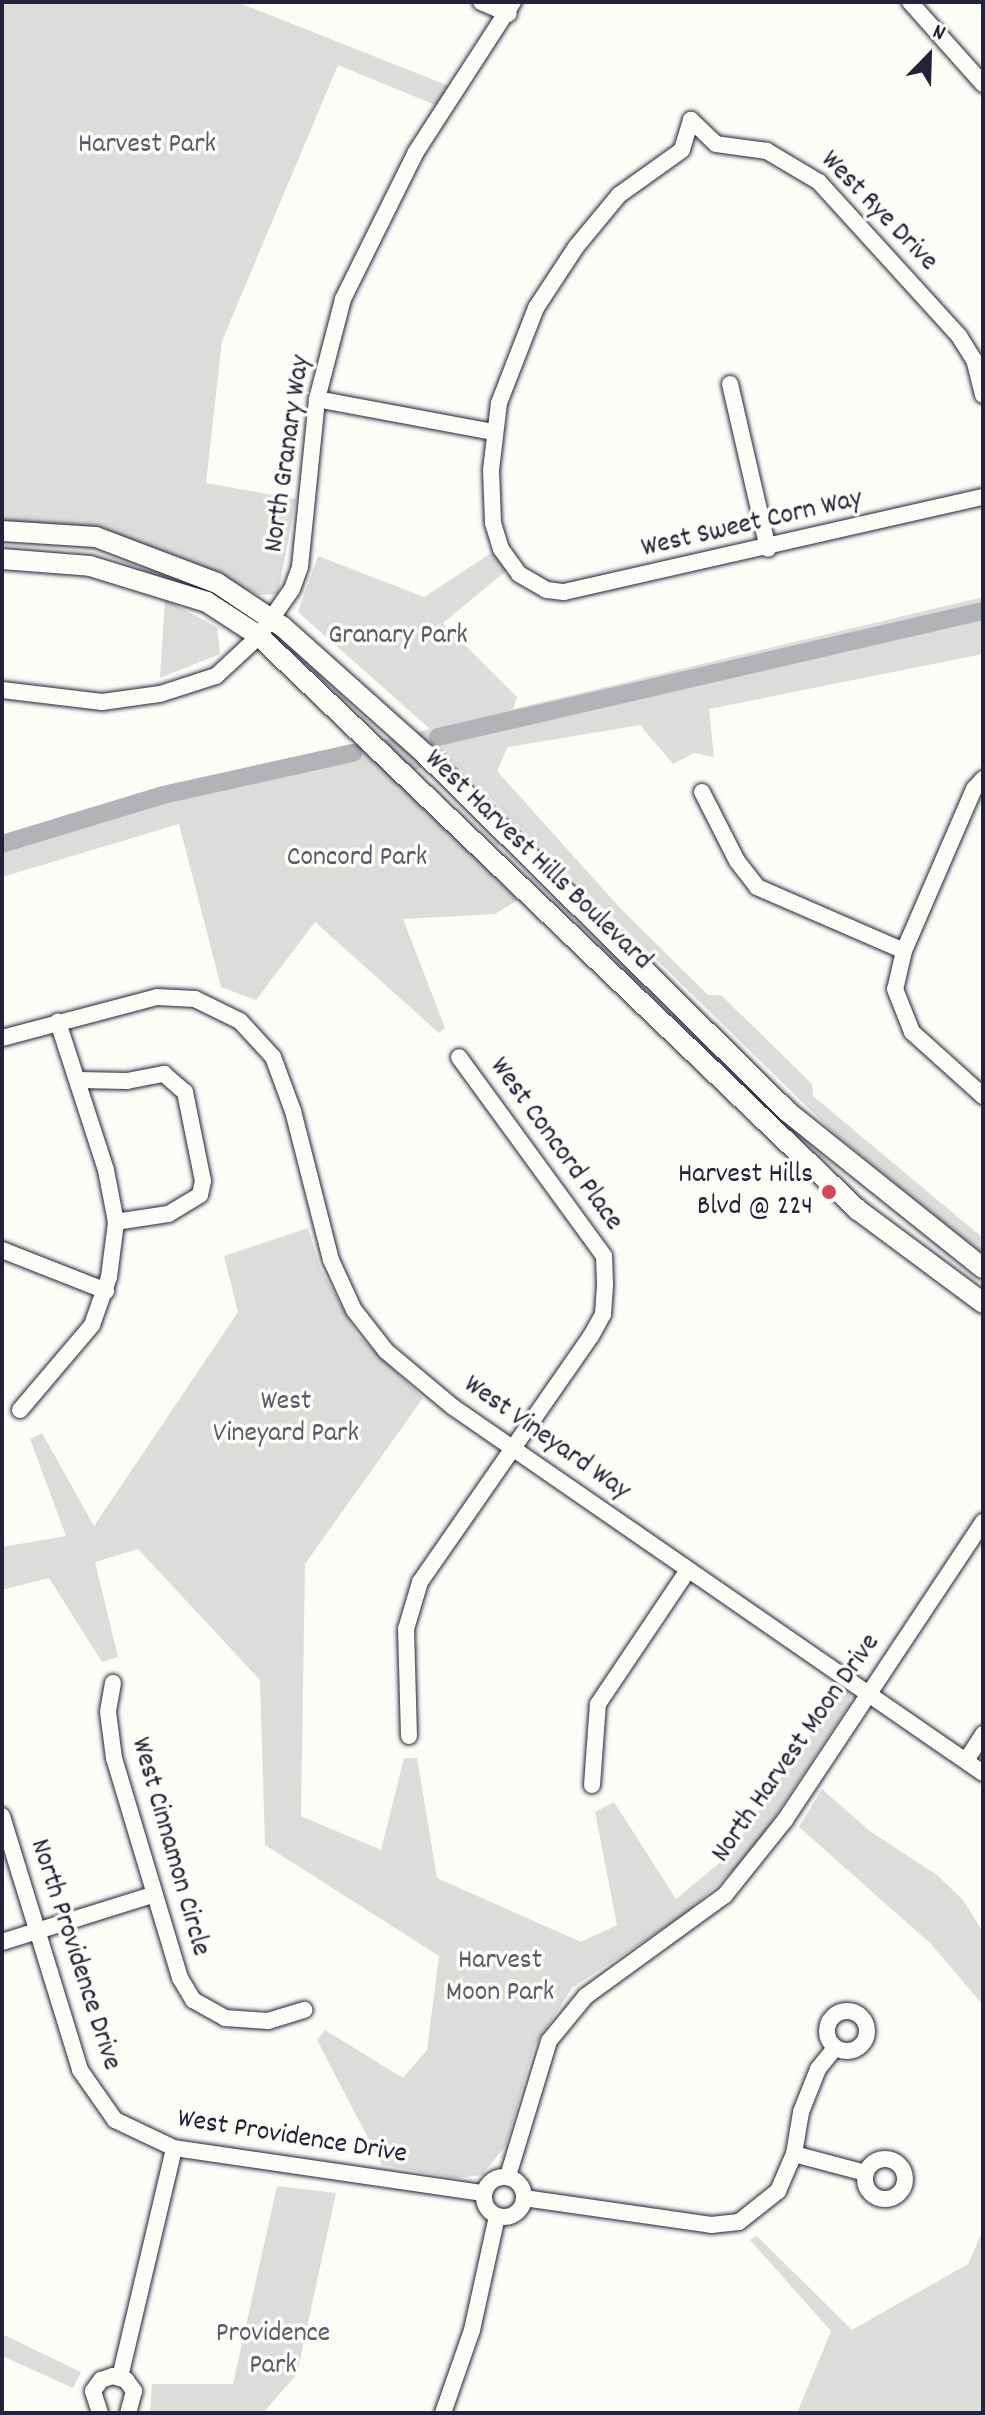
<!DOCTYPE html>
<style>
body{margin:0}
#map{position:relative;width:985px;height:2415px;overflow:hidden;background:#fdfcf7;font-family:Dekko,sans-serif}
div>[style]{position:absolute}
.green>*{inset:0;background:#dddcdb}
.canal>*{height:18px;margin:-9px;padding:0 9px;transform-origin:9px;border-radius:9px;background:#b2b2b7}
.roads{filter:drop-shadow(0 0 2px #22223b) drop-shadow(0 0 2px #22223b)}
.minor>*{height:16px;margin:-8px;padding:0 8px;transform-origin:8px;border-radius:8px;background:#fdfcf7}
.minor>.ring{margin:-8px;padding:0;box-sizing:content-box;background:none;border:16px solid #fdfcf7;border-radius:50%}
.tertiary>*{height:20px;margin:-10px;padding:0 10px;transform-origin:10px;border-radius:10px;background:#fdfcf7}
.dots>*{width:22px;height:22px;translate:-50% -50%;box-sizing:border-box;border:4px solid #fdfcf7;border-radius:50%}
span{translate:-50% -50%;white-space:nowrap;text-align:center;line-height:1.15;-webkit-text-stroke:7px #fdfcf7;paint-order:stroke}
.park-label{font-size:28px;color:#5a5a6b}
.street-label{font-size:28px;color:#22223b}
.poi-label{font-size:28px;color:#22223b}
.right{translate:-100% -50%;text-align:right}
.frame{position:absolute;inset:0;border:4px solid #22223b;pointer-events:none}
.north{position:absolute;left:889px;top:16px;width:80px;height:80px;-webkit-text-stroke:6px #fdfcf7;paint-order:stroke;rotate:23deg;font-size:22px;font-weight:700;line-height:32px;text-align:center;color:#22223b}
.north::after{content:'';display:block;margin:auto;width:28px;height:36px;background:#22223b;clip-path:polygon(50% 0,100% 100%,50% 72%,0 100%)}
</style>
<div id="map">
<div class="green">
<i style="clip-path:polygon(2px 2px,237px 2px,449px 86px,440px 107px,338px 65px,222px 341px,206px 483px,296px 499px,278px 594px,258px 595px,181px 558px,86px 528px,2px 521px)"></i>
<i style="clip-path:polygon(496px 550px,507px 570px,443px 623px,517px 697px,513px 709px,983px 597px,983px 654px,709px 709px,714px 757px,694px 753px,673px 764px,640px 725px,508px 747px,497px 771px,620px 908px,708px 995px,721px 995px,812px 1084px,813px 1096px,983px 1238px,983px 1254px,836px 1135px,452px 760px,394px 775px,518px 900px,495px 914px,403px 919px,445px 1028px,439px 1033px,315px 922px,256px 1000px,221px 987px,179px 824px,2px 877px,2px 838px,66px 815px,430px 729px,298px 612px,318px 556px,424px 597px)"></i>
<i style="clip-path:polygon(165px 600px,217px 627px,220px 654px,160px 678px)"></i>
<i style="clip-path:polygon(308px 1228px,320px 1267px,357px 1334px,423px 1398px,305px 1564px,301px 1816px,381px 1850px,404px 1758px,417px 1758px,437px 1878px,581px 1942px,617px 1925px,595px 1812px,614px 1802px,676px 1899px,728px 1856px,844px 1685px,850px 1694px,849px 1705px,748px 1857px,685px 1914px,572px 1988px,534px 2047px,506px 2145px,482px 2175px,456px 2178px,382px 2165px,317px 2040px,325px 2030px,403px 2078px,427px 2050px,439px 1956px,265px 1845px,260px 1680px,138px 1549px,95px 1562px,118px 1657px,102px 1662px,49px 1578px,2px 1590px,2px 1547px,66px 1536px,30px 1439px,42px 1433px,94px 1526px,238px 1312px,224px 1256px)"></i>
<i style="clip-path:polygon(822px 1789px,871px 1832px,937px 1875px,963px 1900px,983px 1932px,983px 2005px,931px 1944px,799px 1827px)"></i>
<i style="clip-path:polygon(277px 2186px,336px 2193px,297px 2374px,263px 2413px,150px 2411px,152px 2384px,233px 2384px)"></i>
<i style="clip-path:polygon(983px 2230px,983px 2413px,797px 2413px,831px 2331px,750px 2240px,757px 2236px,852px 2330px,968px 2264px)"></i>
<i style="clip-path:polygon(2px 2334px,81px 2372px,73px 2388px,2px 2356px)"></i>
</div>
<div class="canal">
<i style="left:438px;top:737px;width:559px;rotate:-13.02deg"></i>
<i style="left:2px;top:844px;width:168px;rotate:-16.9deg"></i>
<i style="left:163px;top:795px;width:195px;rotate:-12.5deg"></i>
</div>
<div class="roads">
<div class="minor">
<i style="left:481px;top:2px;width:30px;rotate:23deg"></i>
<i style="left:910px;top:2px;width:110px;rotate:48.3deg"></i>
<i style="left:730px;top:384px;width:169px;rotate:77deg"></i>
<i style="left:983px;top:395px;width:36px;rotate:-104deg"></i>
<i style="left:974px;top:360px;width:28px;rotate:-122deg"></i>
<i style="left:959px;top:336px;width:208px;rotate:-132.3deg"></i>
<i style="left:819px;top:182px;width:61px;rotate:-149.2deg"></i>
<i style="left:767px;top:151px;width:51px;rotate:-172.2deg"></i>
<i style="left:716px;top:144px;width:35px;rotate:-136deg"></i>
<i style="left:691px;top:120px;width:31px;rotate:107deg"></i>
<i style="left:682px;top:150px;width:77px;rotate:144.5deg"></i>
<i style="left:619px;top:195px;width:67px;rotate:129.6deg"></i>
<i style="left:576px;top:247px;width:73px;rotate:123.3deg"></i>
<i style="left:536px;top:308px;width:102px;rotate:111.3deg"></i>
<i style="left:499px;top:403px;width:67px;rotate:96.8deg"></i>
<i style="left:491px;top:470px;width:53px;rotate:87.8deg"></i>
<i style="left:493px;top:523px;width:27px;rotate:73deg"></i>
<i style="left:501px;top:549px;width:31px;rotate:54deg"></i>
<i style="left:519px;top:574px;width:32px;rotate:30deg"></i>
<i style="left:547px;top:590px;width:17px;rotate:7deg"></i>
<i style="left:564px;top:592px;width:430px;rotate:-12.8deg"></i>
<i style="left:317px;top:399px;width:180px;rotate:10.6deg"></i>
<i style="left:2px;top:690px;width:101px;rotate:6.8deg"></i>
<i style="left:102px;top:702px;width:59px;rotate:-7.9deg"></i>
<i style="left:160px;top:694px;width:59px;rotate:-17.8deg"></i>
<i style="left:216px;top:676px;width:59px;rotate:-42.9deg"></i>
<i style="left:259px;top:636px;width:57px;rotate:-54.9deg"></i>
<i style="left:292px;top:589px;width:23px;rotate:-70deg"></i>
<i style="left:300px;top:567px;width:169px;rotate:-84.2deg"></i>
<i style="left:317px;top:399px;width:103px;rotate:-75.4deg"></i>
<i style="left:343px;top:299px;width:164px;rotate:-63.6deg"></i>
<i style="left:416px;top:152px;width:179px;rotate:-57.1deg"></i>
<i style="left:983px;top:779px;width:13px;rotate:132deg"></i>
<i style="left:974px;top:789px;width:176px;rotate:113.4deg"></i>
<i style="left:904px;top:951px;width:39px;rotate:103deg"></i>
<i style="left:895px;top:989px;width:46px;rotate:68.4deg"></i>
<i style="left:912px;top:1032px;width:96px;rotate:42deg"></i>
<i style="left:702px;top:792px;width:77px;rotate:63.1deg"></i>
<i style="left:737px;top:861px;width:33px;rotate:52deg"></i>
<i style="left:757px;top:887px;width:160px;rotate:23.5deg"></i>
<i style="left:2px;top:1038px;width:160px;rotate:-14.8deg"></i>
<i style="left:157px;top:997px;width:38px;rotate:3deg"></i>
<i style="left:195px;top:999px;width:50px;rotate:26.1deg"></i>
<i style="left:240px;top:1021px;width:49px;rotate:47.5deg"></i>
<i style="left:273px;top:1057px;width:58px;rotate:69.7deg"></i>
<i style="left:293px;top:1111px;width:154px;rotate:75.7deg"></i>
<i style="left:331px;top:1260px;width:55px;rotate:65.3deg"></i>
<i style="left:354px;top:1310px;width:52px;rotate:52deg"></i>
<i style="left:386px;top:1351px;width:87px;rotate:39.9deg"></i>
<i style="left:453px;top:1407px;width:644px;rotate:34.63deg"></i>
<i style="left:79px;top:1080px;width:48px;rotate:1.2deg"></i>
<i style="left:127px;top:1081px;width:38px;rotate:-11deg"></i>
<i style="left:164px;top:1074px;width:28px;rotate:41deg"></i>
<i style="left:185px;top:1092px;width:91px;rotate:78.6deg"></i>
<i style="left:203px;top:1181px;width:14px;rotate:102deg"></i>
<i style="left:200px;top:1195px;width:37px;rotate:149deg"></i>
<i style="left:168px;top:1214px;width:53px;rotate:171.3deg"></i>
<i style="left:2px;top:1250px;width:112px;rotate:21.5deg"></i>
<i style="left:20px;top:1410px;width:111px;rotate:-49.7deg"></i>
<i style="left:92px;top:1325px;width:51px;rotate:-70.5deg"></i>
<i style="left:109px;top:1277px;width:55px;rotate:-82.7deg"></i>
<i style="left:116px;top:1222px;width:53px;rotate:-100.9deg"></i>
<i style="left:106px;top:1170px;width:156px;rotate:-108deg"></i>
<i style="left:113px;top:1683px;width:29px;rotate:100deg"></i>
<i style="left:108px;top:1712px;width:46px;rotate:82.6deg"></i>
<i style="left:114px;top:1758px;width:230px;rotate:73.3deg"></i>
<i style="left:180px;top:1978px;width:26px;rotate:59deg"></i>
<i style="left:193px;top:2000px;width:37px;rotate:29deg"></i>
<i style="left:225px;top:2018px;width:43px;rotate:4deg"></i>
<i style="left:268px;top:2021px;width:38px;rotate:-17deg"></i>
<i style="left:409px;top:1736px;width:107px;rotate:-91.6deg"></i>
<i style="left:406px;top:1629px;width:49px;rotate:-73.4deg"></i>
<i style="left:420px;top:1582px;width:300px;rotate:-55.2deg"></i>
<i style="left:591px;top:1336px;width:25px;rotate:-61deg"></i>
<i style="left:603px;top:1314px;width:30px;rotate:-86deg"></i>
<i style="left:605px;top:1284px;width:28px;rotate:-92deg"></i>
<i style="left:604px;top:1256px;width:246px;rotate:-126.1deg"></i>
<i style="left:967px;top:1759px;width:30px;rotate:-57deg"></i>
<i style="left:592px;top:1785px;width:81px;rotate:-85.8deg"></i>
<i style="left:598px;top:1704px;width:161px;rotate:-56.1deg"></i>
<i style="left:2px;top:1816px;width:266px;rotate:72.9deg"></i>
<i style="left:80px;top:2070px;width:61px;rotate:55deg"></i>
<i style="left:115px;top:2120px;width:65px;rotate:25.4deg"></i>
<i style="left:174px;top:2148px;width:313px;rotate:8.3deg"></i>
<i style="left:2px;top:1942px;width:157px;rotate:-17.4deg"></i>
<i class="ring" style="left:827px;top:2011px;width:24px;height:24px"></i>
<i style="left:794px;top:2154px;width:74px;rotate:14.8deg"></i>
<i class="ring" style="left:865px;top:2159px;width:24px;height:24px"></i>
<i style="left:508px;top:2176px;width:141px;rotate:-73.1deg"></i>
<i style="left:549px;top:2041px;width:58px;rotate:-50.6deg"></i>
<i style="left:586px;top:1996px;width:172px;rotate:-36deg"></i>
<i style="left:725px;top:1895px;width:96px;rotate:-51.3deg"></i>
<i style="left:785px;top:1820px;width:358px;rotate:-56.4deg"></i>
<i class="ring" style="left:484px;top:2177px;width:24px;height:24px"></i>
<i style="left:524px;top:2198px;width:189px;rotate:8.2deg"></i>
<i style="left:711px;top:2225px;width:28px;rotate:-6deg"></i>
<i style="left:739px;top:2222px;width:50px;rotate:-38.5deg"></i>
<i style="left:778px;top:2191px;width:40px;rotate:-66.6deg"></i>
<i style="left:794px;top:2154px;width:43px;rotate:-80.5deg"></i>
<i style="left:801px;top:2112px;width:46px;rotate:-68.4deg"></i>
<i style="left:818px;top:2069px;width:27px;rotate:-51deg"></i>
<i style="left:120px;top:2377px;width:235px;rotate:-76.7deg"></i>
<i style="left:100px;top:2413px;width:23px;rotate:-108deg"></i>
<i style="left:93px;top:2391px;width:14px;rotate:-54deg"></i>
<i style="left:101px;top:2380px;width:13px;rotate:-18deg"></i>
<i style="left:113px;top:2376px;width:14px;rotate:17deg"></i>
<i style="left:126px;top:2380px;width:14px;rotate:54deg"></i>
<i style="left:134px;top:2391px;width:23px;rotate:105deg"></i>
<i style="left:443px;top:2413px;width:88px;rotate:-70.7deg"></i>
<i style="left:472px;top:2330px;width:117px;rotate:-77.6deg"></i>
</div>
<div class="tertiary">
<i style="left:2px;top:531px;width:94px;rotate:3.7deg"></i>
<i style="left:96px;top:537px;width:129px;rotate:20.8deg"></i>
<i style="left:217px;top:583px;width:79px;rotate:33.7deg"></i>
<i style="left:283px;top:627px;width:192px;rotate:41.8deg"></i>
<i style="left:426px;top:755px;width:508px;rotate:44.6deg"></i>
<i style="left:788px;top:1112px;width:250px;rotate:38.7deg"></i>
<i style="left:2px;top:559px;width:88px;rotate:4.5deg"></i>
<i style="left:90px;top:566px;width:122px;rotate:17.1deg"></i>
<i style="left:207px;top:602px;width:62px;rotate:33.2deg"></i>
<i style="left:259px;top:636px;width:830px;rotate:43.78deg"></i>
<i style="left:858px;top:1210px;width:156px;rotate:36.6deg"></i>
</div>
</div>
<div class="dots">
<i style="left:829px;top:1192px;background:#d1495b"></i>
</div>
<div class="park-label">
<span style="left:147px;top:146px">Harvest Park</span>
<span style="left:398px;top:637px">Granary Park</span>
<span style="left:357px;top:859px">Concord Park</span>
<span style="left:286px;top:1419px">West<br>Vineyard Park</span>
<span style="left:500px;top:1978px">Harvest<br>Moon Park</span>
<span style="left:273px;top:2351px">Providence<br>Park</span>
</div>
<div class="street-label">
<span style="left:878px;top:212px;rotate:46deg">West Rye Drive</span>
<span style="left:289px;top:454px;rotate:-82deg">North Granary Way</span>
<span style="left:752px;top:525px;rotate:-13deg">West Sweet Corn Way</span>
<span style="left:537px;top:861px;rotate:44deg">West Harvest Hills Boulevard</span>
<span style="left:555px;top:1145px;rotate:54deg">West Concord Place</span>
<span style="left:546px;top:1439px;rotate:35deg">West Vineyard Way</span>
<span style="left:797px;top:1749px;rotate:-55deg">North Harvest Moon Drive</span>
<span style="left:169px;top:1847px;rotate:74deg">West Cinnamon Circle</span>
<span style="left:74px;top:1955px;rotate:72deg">North Providence Drive</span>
<span style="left:292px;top:2138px;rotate:9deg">West Providence Drive</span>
</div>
<div class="poi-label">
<span class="right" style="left:813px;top:1192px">Harvest Hills<br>Blvd @ 224</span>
</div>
<div class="frame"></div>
<div class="north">N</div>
</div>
